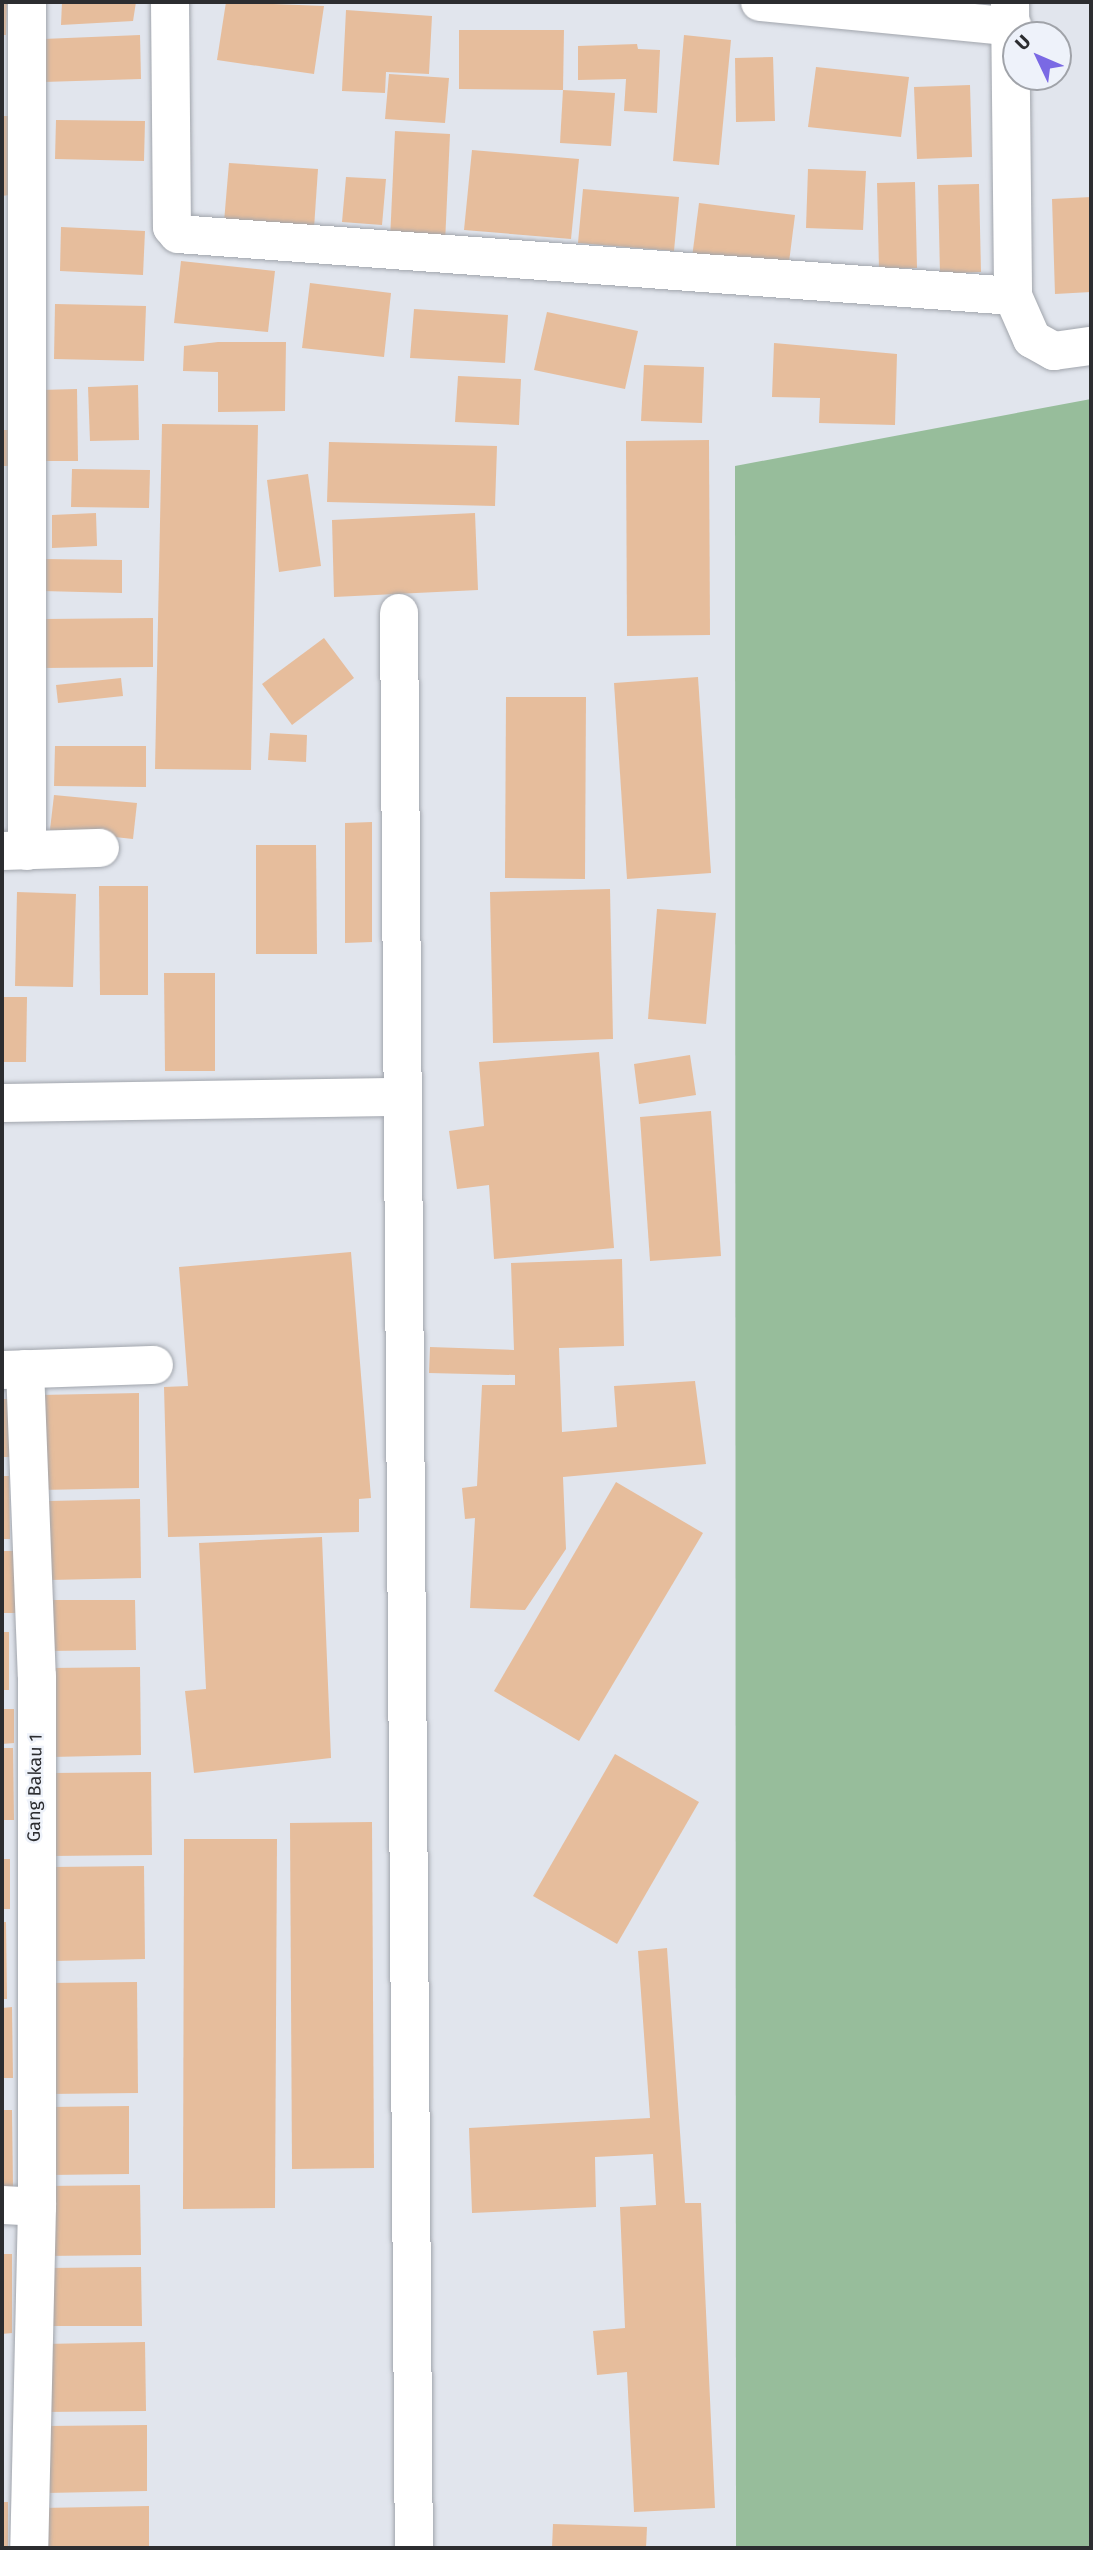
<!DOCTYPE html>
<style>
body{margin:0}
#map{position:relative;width:1093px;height:2550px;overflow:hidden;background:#e1e5ed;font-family:"Fira Sans",sans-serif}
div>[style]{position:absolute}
.green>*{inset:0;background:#97bd9b}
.building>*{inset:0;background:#e6bd9c}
.roads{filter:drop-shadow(0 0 2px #a1a5ac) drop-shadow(0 0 2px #a1a5ac)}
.street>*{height:38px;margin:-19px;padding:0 19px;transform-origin:19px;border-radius:19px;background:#fff}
span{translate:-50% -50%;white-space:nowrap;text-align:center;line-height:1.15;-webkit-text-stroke:5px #eef2fa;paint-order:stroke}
.street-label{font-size:18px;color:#2c2d30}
.frame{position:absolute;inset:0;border:4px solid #2c2d30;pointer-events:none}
.north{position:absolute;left:1002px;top:21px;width:70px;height:70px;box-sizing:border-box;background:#eef2fa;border:2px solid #a0a3a9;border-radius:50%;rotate:314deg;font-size:19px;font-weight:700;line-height:28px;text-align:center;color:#2c2d30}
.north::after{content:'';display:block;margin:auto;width:24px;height:32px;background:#7a69e4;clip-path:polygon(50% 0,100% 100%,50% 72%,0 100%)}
</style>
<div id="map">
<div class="green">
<i style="clip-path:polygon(1091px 399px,1091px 2548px,736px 2548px,735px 466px)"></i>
</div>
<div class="building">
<i style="clip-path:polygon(2px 2px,7px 2px,6px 35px,2px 35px)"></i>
<i style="clip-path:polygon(62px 2px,136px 2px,133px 21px,61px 25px)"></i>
<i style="clip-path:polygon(226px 2px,324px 6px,314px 74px,217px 60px)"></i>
<i style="clip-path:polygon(346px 10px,432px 16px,429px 74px,386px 72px,385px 93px,342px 91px)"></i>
<i style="clip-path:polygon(459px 30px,564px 30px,563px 90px,459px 89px)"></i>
<i style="clip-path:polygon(140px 35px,141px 79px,43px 82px,43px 39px)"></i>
<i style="clip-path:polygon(684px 35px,731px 40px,719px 165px,673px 161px)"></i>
<i style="clip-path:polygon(637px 44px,638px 49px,660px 50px,657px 113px,624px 111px,626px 79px,578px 80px,578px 46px)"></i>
<i style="clip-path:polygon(773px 57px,775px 121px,736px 122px,735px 58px)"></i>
<i style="clip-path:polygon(816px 67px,909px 77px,901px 137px,808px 127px)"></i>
<i style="clip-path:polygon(389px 74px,449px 78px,445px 123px,385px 119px)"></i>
<i style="clip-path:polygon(970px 85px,972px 157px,917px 159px,914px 87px)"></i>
<i style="clip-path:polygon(563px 90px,615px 93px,611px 146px,560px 143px)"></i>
<i style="clip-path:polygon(2px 116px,9px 116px,9px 195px,2px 196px)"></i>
<i style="clip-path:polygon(56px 120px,145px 121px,144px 161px,55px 159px)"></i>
<i style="clip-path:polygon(395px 131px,450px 134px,445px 243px,390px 240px)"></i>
<i style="clip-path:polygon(472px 150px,579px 159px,571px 239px,464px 230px)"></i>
<i style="clip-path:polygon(229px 163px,318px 169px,314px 228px,224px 222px)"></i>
<i style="clip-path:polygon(808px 169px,866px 171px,863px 230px,806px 228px)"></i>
<i style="clip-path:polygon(346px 177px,386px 179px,382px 225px,342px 222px)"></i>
<i style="clip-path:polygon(915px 182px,917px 268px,879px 269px,877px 183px)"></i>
<i style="clip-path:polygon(979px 184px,981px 272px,940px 274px,938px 185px)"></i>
<i style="clip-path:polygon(583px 189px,679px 197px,674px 251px,578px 243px)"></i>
<i style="clip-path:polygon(1091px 197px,1091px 292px,1055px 294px,1052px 199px)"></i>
<i style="clip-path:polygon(699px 203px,795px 215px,788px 270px,692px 258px)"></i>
<i style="clip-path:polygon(61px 227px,145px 231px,143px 275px,60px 271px)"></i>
<i style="clip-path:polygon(181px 261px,275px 271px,268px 332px,174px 323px)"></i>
<i style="clip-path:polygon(310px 283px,391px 293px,384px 357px,302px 348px)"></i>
<i style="clip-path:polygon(55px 304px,146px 306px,144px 361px,54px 359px)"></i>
<i style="clip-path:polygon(414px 309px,508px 315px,505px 363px,410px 358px)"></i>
<i style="clip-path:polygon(547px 312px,638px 331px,625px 389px,534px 370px)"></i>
<i style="clip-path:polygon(218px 342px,286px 342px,285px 411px,218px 412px,218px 372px,183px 371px,184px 346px)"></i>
<i style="clip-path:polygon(774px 343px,897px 354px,895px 425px,819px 423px,820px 398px,772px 397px)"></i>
<i style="clip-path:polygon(644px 365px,704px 367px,702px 423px,641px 421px)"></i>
<i style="clip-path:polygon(458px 376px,521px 379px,519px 425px,455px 422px)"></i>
<i style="clip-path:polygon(138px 385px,139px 440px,90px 441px,88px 387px)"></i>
<i style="clip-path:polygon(77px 389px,78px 461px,40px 461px,40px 390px)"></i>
<i style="clip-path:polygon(162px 424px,258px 425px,251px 770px,155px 769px)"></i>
<i style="clip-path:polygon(2px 430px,12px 430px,12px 466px,2px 466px)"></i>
<i style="clip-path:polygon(709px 440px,710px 635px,627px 636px,626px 441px)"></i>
<i style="clip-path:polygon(329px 442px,497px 446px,495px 506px,327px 502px)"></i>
<i style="clip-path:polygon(72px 469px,150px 470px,149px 508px,71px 507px)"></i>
<i style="clip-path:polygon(308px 474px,321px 566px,279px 572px,267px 480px)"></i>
<i style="clip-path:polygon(96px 513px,97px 546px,52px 548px,52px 515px)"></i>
<i style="clip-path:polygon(475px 513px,478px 590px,334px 597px,332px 520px)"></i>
<i style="clip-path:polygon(43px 559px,122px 560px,122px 593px,42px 591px)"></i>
<i style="clip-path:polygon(153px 618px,153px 667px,43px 668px,44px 619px)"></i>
<i style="clip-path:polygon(324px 638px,354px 678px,292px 725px,262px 684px)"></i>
<i style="clip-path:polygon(698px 677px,711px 873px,627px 879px,614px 683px)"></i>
<i style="clip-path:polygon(121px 678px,123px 696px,58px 703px,56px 685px)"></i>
<i style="clip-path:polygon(506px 697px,586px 697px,585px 879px,505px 878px)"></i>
<i style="clip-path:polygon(270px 733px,307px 735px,306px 762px,268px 760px)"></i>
<i style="clip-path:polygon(55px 746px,146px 746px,146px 787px,54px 786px)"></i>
<i style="clip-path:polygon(54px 795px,137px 803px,133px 839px,50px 830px)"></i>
<i style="clip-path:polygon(372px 822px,372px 942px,345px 943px,345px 823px)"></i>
<i style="clip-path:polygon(256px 845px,316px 845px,317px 954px,256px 954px)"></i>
<i style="clip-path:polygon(99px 886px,148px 886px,148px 995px,100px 995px)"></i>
<i style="clip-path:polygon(610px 889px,613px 1039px,493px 1043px,490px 892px)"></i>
<i style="clip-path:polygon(17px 892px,76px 894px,73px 987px,15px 986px)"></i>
<i style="clip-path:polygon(657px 909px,716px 913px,706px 1024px,648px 1019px)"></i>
<i style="clip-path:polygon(164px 973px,215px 973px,215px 1071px,165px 1071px)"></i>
<i style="clip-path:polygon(2px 997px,27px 997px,26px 1062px,2px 1062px)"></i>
<i style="clip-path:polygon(599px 1052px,614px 1248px,494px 1259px,489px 1185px,457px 1189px,449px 1131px,484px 1126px,479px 1062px)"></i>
<i style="clip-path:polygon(690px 1055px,696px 1095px,639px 1104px,634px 1064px)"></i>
<i style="clip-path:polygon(711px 1111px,721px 1256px,650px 1261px,640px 1117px)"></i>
<i style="clip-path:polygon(351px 1252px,371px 1498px,359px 1499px,359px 1532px,168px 1537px,164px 1387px,188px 1386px,179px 1267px)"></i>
<i style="clip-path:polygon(622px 1259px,624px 1346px,559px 1348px,562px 1432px,617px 1427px,614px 1386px,695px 1381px,706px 1464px,563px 1477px,566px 1549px,525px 1610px,470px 1608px,475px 1518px,465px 1519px,462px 1488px,477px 1486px,482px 1385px,515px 1385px,515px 1375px,429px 1373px,430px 1347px,514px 1350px,511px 1263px)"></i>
<i style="clip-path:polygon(139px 1393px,139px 1488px,41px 1490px,40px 1395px)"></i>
<i style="clip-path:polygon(2px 1399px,15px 1399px,15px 1457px,2px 1457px)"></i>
<i style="clip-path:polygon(2px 1476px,9px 1476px,10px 1539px,2px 1539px)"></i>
<i style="clip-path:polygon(616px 1482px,703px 1533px,579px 1741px,494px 1691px)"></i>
<i style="clip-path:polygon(140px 1499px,141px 1578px,50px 1580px,49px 1501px)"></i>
<i style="clip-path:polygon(322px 1537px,331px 1758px,194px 1773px,185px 1691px,206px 1689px,199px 1543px)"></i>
<i style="clip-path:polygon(2px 1551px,16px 1551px,17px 1613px,2px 1613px)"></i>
<i style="clip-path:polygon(45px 1600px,135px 1600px,136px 1650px,45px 1651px)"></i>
<i style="clip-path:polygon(2px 1632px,9px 1632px,9px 1690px,2px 1690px)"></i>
<i style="clip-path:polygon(140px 1667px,141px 1755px,51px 1757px,50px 1668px)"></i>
<i style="clip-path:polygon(2px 1709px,14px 1709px,14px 1743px,2px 1744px)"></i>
<i style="clip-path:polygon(2px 1748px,13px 1748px,14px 1820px,2px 1820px)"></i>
<i style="clip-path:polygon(615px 1754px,699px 1802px,617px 1944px,533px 1896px)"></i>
<i style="clip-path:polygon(151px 1772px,152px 1855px,51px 1856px,51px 1773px)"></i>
<i style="clip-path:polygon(372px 1822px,374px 2168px,292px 2169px,290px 1823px)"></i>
<i style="clip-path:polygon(184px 1839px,277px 1839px,275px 2208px,183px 2209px)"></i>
<i style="clip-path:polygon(2px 1859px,10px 1859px,10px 1909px,2px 1909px)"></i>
<i style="clip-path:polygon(144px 1866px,145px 1959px,53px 1961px,53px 1867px)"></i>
<i style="clip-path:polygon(2px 1922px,6px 1922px,7px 1999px,2px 1999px)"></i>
<i style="clip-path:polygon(667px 1948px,685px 2203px,701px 2203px,715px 2508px,634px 2512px,627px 2372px,597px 2375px,593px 2331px,625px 2328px,620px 2207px,656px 2205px,653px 2154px,595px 2157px,596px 2207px,472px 2213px,469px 2128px,650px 2118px,638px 1951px)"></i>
<i style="clip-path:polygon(137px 1982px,138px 2093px,48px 2094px,47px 1983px)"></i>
<i style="clip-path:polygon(12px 2007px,13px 2078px,2px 2078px,2px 2008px)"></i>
<i style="clip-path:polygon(129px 2106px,129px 2174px,50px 2175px,50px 2107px)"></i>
<i style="clip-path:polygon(2px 2110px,12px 2110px,13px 2187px,2px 2188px)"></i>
<i style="clip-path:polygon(140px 2185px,141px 2255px,43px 2256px,43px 2186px)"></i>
<i style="clip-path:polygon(2px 2254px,12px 2254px,12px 2333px,2px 2334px)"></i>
<i style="clip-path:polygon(141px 2267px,142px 2326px,48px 2326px,47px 2268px)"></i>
<i style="clip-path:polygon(145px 2342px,146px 2411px,44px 2412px,44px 2344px)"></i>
<i style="clip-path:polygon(147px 2425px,147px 2491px,46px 2493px,46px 2426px)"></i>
<i style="clip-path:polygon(2px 2502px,8px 2502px,8px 2548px,2px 2548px)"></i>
<i style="clip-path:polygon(149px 2506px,149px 2548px,41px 2548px,41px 2508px)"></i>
<i style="clip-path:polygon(553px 2524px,647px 2527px,646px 2548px,552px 2548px)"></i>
</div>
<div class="roads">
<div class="street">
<i style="left:170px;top:2px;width:225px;rotate:89.5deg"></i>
<i style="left:172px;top:227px;width:9px;rotate:49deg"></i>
<i style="left:178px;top:234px;width:837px;rotate:4.25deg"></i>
<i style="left:760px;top:2px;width:254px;rotate:5.6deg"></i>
<i style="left:1010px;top:2px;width:294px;rotate:89.4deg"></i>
<i style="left:1013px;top:296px;width:47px;rotate:66.2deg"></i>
<i style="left:1032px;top:339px;width:25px;rotate:29deg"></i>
<i style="left:1054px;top:351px;width:37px;rotate:-8deg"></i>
<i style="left:399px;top:613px;width:1935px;rotate:89.56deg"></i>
<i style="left:2px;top:851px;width:98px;rotate:-1.8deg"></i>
<i style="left:27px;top:851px;width:849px;rotate:-90deg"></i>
<i style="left:2px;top:1103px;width:401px;rotate:-0.9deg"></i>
<i style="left:25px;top:1369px;width:307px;rotate:87.8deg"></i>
<i style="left:37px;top:1676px;width:531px;rotate:90deg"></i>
<i style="left:37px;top:2207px;width:341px;rotate:91.3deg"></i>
<i style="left:2px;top:1370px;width:152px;rotate:-1.9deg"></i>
<i style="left:2px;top:2205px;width:35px;rotate:3deg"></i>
</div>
</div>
<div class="street-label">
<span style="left:35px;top:1788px;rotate:-89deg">Gang Bakau 1</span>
</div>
<div class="frame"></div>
<div class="north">U</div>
</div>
